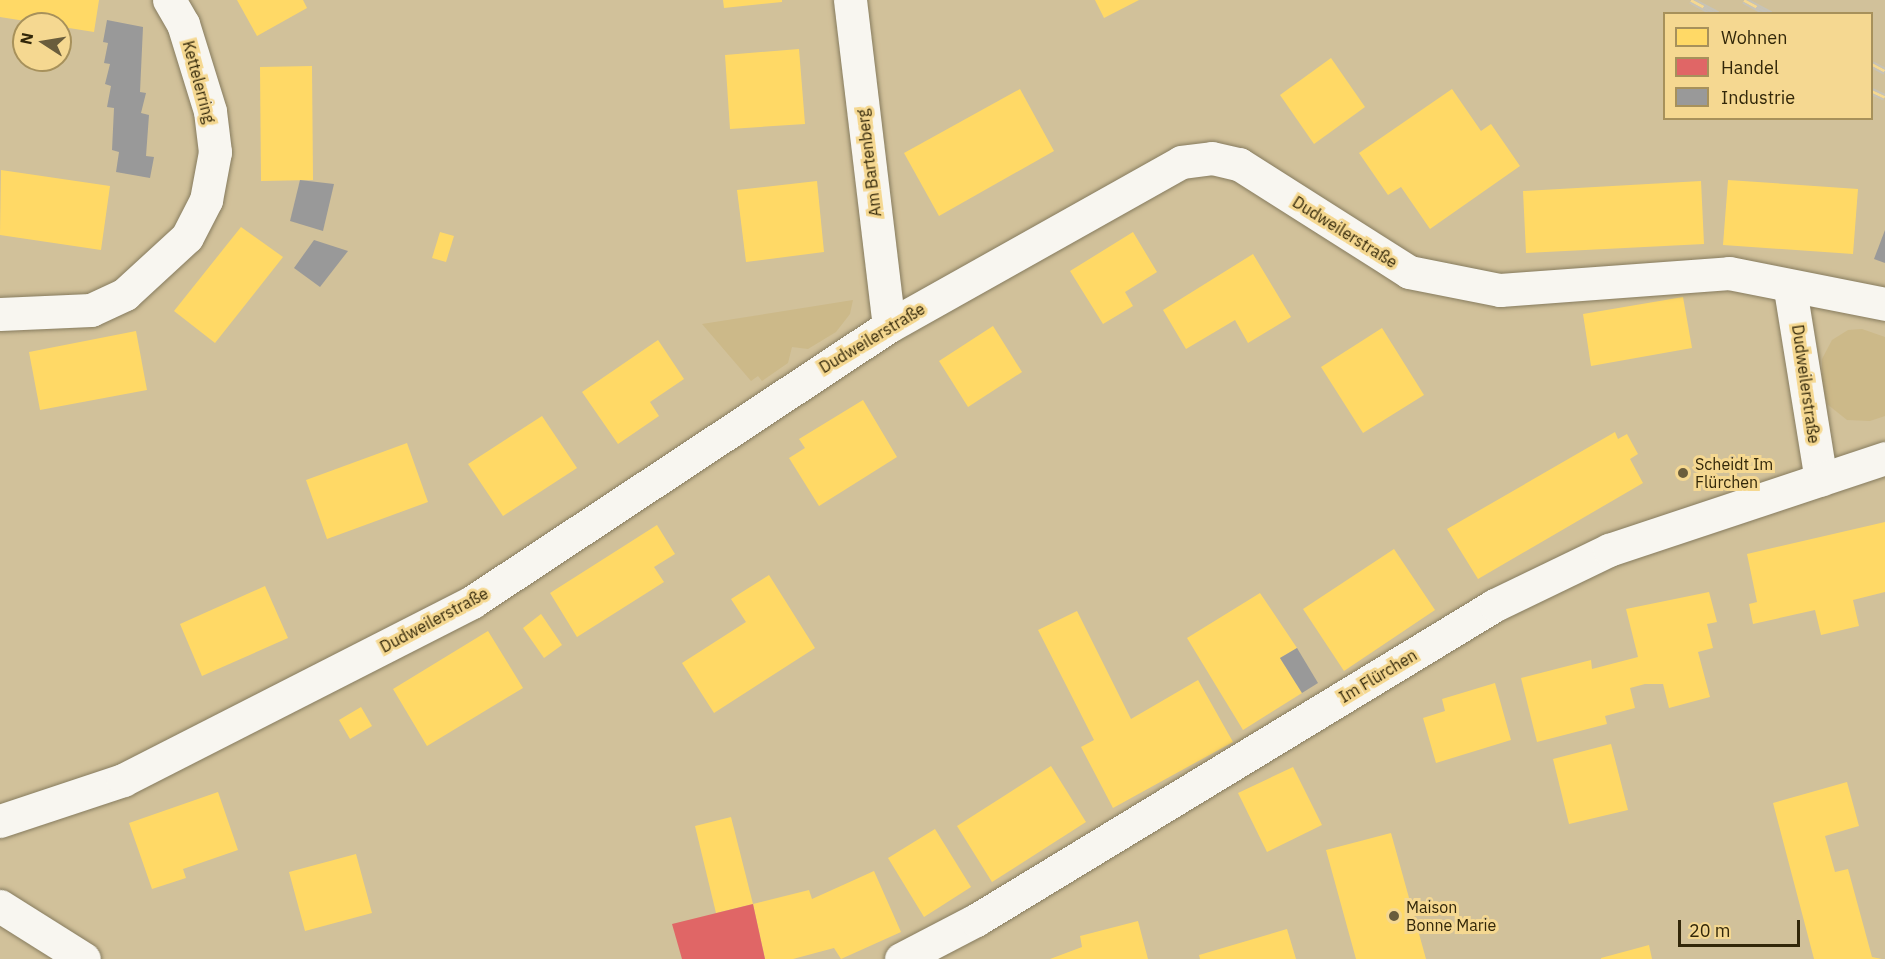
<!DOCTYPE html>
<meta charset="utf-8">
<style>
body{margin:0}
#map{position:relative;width:1885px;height:959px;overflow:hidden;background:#d1c19a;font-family:"IBM Plex Sans",sans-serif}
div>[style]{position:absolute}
.green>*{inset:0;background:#ccb989}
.homes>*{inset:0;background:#ffd966}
.shops>*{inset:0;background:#e06666}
.industry>*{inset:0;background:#999}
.roads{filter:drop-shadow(0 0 2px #867b5e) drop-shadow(0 0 2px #867b5e)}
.minor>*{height:33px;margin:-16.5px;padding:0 16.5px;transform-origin:16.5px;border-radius:16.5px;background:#f8f6f0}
.rail>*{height:7px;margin-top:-3.5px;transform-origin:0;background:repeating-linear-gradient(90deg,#f5d891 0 14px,#c7c3b7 0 28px);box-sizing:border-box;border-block:2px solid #c7c3b7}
.dots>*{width:16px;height:16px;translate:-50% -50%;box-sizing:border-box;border:3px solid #f5d891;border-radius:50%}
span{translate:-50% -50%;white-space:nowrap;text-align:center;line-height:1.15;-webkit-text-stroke:6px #f5d891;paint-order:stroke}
.street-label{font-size:16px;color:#322709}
.poi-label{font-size:16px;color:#322709}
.left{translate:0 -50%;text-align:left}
.legend{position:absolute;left:1663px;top:12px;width:210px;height:108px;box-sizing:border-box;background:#f5d891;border:2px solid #a7915b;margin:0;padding:8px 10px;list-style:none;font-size:18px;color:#322709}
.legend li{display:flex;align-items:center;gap:12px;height:30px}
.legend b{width:30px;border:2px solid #a7915b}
.north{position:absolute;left:12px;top:12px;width:60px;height:60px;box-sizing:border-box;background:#f5d891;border:2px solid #a7915b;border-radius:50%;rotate:282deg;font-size:16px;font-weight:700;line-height:24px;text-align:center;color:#322709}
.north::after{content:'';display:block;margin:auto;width:21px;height:27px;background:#6a5d3c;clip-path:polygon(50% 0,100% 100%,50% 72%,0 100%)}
.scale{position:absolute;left:1678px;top:920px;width:122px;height:27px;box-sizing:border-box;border:3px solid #322709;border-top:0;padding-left:8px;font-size:18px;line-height:21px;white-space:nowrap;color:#322709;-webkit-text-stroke:4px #f5d891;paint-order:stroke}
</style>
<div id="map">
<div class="green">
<i style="clip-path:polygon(853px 300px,850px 314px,836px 332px,808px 349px,792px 347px,788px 363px,762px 381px,758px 376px,751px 381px,702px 324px)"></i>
<i style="clip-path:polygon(1862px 329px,1885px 337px,1885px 416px,1870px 421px,1847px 420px,1827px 404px,1822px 384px,1822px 359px,1832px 340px,1848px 330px)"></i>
</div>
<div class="homes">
<i style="clip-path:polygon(0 0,99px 0,94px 32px,0 17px)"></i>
<i style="clip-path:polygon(237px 0,303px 0,307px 8px,257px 36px)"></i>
<i style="clip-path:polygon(723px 0,782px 0,782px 2px,724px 8px)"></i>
<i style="clip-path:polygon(1095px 0,1139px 0,1104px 18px)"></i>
<i style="clip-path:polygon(799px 49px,805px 124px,730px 129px,725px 55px)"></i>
<i style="clip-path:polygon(1331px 58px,1365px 107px,1314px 144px,1280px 95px)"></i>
<i style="clip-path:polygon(312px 66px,313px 180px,261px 181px,260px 67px)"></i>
<i style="clip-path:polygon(1020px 89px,1054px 151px,939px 216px,904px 153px)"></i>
<i style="clip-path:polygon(1452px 89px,1481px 131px,1491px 124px,1520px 166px,1430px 229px,1401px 187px,1388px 195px,1359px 153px)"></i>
<i style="clip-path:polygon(1px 170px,110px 186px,101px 250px,0 235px)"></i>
<i style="clip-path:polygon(1728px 180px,1858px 189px,1853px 254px,1723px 245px)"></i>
<i style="clip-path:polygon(817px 181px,824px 252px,746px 262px,737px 190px)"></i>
<i style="clip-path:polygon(1701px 181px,1704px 244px,1526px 253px,1523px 191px)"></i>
<i style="clip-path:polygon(241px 227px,283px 257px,215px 343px,174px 311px)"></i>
<i style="clip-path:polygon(440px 232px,454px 236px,446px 262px,432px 258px)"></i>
<i style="clip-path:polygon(1133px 232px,1157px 272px,1125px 292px,1133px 306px,1103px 324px,1070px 271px)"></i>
<i style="clip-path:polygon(1253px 254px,1291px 317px,1248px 343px,1235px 320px,1186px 349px,1163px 310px)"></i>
<i style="clip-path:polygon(1683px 297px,1692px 348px,1591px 366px,1583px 314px)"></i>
<i style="clip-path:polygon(993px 326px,1022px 372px,968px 407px,939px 361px)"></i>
<i style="clip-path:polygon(1382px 328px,1424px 395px,1363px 433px,1321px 367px)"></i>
<i style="clip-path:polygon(136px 331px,147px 390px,40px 410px,29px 352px)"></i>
<i style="clip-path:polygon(658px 340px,684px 379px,650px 402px,659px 416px,618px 444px,582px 392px)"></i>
<i style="clip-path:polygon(863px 400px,897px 457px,819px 506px,789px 458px,805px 448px,799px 439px)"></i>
<i style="clip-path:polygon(542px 416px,577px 468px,503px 516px,468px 464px)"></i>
<i style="clip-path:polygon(1615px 432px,1618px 439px,1627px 434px,1638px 454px,1630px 459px,1643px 483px,1478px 579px,1447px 529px)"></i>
<i style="clip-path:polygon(407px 443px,428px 502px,327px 539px,306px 480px)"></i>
<i style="clip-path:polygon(1885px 522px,1885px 592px,1853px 600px,1859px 626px,1821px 635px,1815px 610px,1753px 624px,1749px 604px,1757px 602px,1747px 554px)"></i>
<i style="clip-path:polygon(657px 525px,675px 554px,654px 567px,664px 582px,577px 637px,550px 593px)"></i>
<i style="clip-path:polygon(1394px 549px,1435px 610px,1344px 671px,1303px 609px)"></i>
<i style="clip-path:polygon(769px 575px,815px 648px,714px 713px,682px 663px,746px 622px,731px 599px)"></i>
<i style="clip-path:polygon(265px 586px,288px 638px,202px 676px,180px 624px)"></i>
<i style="clip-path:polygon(1709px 592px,1717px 622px,1707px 624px,1713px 648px,1698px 652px,1710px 697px,1669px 708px,1663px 684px,1645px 684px,1630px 688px,1635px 708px,1605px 716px,1607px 724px,1537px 742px,1521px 678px,1591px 660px,1592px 669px,1638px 657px,1626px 609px)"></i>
<i style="clip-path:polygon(1260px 593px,1297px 648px,1280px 658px,1302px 693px,1243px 730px,1187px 638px)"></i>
<i style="clip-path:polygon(1077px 611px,1131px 719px,1198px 680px,1233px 742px,1113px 808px,1081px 747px,1094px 740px,1038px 630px)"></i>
<i style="clip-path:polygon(541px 614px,562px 645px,544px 658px,523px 628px)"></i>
<i style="clip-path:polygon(488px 631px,523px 688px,427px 746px,393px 689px)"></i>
<i style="clip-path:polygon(1495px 683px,1511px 740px,1436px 763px,1423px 718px,1445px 711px,1442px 699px)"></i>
<i style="clip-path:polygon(361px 707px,372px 726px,350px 739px,339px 720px)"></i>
<i style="clip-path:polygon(1611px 744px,1628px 810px,1569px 824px,1553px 759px)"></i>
<i style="clip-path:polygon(1051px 766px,1086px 822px,992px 882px,957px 826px)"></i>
<i style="clip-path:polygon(1293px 767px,1322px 825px,1267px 852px,1238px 793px)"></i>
<i style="clip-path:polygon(1847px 782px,1859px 826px,1825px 836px,1835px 872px,1848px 869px,1872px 957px,1882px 959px,1814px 959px,1773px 803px)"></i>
<i style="clip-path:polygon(218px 792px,238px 850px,183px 869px,186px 878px,152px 889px,129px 823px)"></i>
<i style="clip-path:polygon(731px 817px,753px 904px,716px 913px,695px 826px)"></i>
<i style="clip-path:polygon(935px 829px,971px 887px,924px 917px,888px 858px)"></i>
<i style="clip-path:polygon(1391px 833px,1426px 959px,1356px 959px,1326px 850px)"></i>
<i style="clip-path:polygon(356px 854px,372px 913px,305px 931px,289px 872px)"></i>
<i style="clip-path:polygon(874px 871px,901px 932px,841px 959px,834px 948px,793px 959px,765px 959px,753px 904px,809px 890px,812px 899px)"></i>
<i style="clip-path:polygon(1138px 921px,1148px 959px,1050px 959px,1082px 947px,1080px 936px)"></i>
<i style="clip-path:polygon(1287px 929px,1296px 959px,1200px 959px,1199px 955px)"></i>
<i style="clip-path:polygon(1649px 945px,1652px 959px,1601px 959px,1601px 958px)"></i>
</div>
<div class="shops">
<i style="clip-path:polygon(753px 904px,765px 959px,682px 959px,672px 924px)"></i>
</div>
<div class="industry">
<i style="clip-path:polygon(107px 20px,143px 27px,140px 92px,146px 93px,141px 113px,149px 115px,146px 156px,154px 157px,150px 178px,116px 172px,119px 152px,112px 150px,114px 108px,107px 107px,111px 86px,105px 84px,110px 64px,104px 63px,108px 43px,103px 42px)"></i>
<i style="clip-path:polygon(300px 180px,334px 184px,323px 231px,290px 221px)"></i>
<i style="clip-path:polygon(1885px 230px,1885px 263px,1874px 259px)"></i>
<i style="clip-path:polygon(314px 240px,348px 251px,320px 287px,294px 268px)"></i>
<i style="clip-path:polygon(1297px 648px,1318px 683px,1302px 693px,1280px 658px)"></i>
</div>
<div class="roads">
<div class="minor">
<i style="left:850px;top:0;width:328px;rotate:83.2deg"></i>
<i style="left:1790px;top:289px;width:193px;rotate:80.8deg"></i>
<i style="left:0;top:314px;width:91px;rotate:-2.5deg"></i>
<i style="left:91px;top:310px;width:38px;rotate:-25deg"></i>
<i style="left:125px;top:294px;width:84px;rotate:-42.6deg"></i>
<i style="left:187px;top:237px;width:42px;rotate:-62.8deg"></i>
<i style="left:206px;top:200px;width:49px;rotate:-79.4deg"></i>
<i style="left:215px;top:152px;width:41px;rotate:-97deg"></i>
<i style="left:210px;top:111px;width:91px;rotate:-107.2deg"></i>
<i style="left:183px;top:24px;width:28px;rotate:-120deg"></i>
<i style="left:0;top:821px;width:130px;rotate:-18.4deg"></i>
<i style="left:123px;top:780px;width:392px;rotate:-27deg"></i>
<i style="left:472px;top:602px;width:500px;rotate:-33.5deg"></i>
<i style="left:889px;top:326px;width:335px;rotate:-29.3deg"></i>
<i style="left:1181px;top:162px;width:31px;rotate:-7deg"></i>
<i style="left:1212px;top:158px;width:28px;rotate:13deg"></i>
<i style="left:1239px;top:164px;width:201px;rotate:32.4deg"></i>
<i style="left:1409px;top:272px;width:93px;rotate:11.2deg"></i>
<i style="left:1500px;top:290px;width:230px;rotate:-4.2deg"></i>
<i style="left:1729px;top:273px;width:159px;rotate:11.2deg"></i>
<i style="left:0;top:906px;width:99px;rotate:32.2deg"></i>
<i style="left:901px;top:959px;width:85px;rotate:-27.5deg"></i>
<i style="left:976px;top:920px;width:607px;rotate:-31.26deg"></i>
<i style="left:1495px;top:605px;width:127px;rotate:-25.8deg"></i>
<i style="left:1609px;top:550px;width:291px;rotate:-18.4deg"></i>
</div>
</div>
<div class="rail">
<i style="left:1691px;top:0;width:30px;rotate:28deg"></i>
<i style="left:1744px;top:0;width:30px;rotate:28deg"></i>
<i style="left:1872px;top:64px;width:15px;rotate:28deg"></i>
<i style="left:1872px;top:91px;width:14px;rotate:25deg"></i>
</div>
<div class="dots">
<i style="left:1683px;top:473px;background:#6a5d3c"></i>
<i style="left:1394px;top:916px;background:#6a5d3c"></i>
</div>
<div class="street-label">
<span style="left:199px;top:82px;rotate:75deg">Kettelerring</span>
<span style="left:869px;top:163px;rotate:-97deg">Am Bartenberg</span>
<span style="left:1345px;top:232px;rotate:32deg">Dudweilerstraße</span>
<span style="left:872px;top:338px;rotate:-31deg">Dudweilerstraße</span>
<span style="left:1806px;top:384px;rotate:82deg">Dudweilerstraße</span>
<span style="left:434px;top:620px;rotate:-28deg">Dudweilerstraße</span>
<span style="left:1378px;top:676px;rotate:-31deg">Im Flürchen</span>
</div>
<div class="poi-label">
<span class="left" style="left:1695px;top:473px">Scheidt Im<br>Flürchen</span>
<span class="left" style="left:1406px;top:916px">Maison<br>Bonne Marie</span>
</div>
<ul class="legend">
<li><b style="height:16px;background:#ffd966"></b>Wohnen</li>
<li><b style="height:16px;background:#e06666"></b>Handel</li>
<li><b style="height:16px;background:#999"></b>Industrie</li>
</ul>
<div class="north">N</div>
<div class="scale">20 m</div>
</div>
